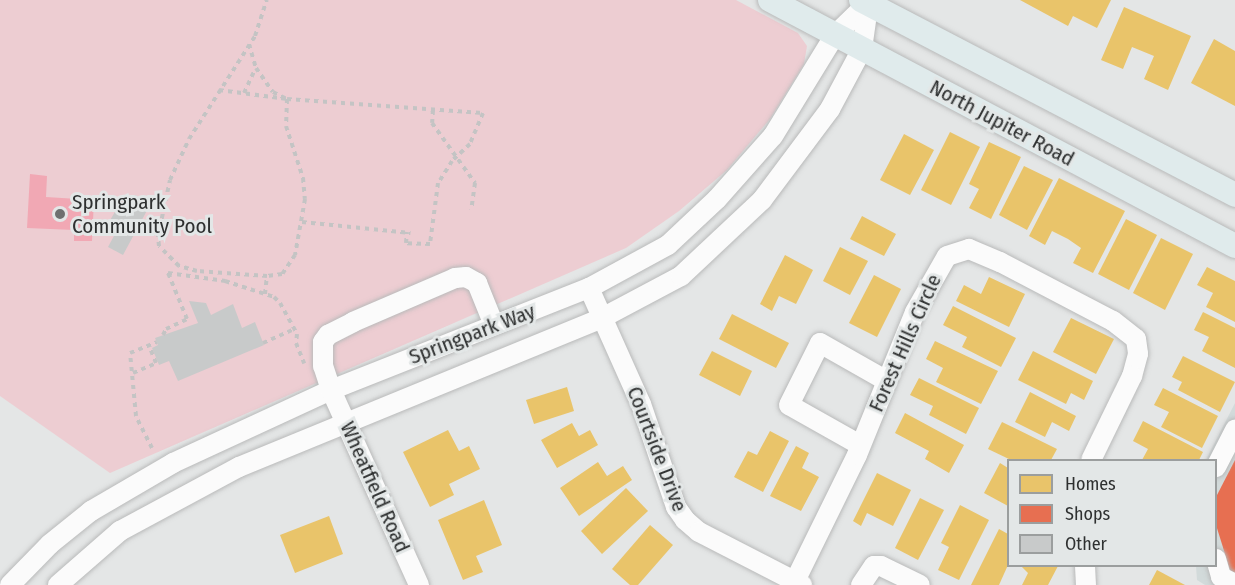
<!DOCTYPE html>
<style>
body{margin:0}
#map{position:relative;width:1235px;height:585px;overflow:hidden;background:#e4e6e6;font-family:"Fira Sans Condensed",sans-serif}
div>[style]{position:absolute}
.built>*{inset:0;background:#d2dada}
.green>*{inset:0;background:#edcdd2}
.water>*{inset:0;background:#f1a8b4}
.homes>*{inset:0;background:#e9c46a}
.shops>*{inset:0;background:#e76f51}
.building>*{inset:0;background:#c8caca}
.path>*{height:4px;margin-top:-2px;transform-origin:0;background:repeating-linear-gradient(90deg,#c4c4c4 0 4.5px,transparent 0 9px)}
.roads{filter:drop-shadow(0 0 2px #b9baba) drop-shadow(0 0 2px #b9baba)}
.minor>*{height:20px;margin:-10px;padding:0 10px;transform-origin:10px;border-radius:10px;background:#fbfbfb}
.major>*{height:24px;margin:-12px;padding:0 12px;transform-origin:12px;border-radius:12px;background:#e0ebec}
.dots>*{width:16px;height:16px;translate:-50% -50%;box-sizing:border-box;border:3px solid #e3e7e7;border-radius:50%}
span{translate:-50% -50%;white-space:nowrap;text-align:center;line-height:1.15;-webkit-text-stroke:6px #e3e7e7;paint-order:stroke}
.street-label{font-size:21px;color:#2e3030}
.poi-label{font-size:21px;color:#2e3030}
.left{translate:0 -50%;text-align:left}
.legend{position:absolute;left:1007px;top:459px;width:210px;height:108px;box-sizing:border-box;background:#e3e7e7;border:2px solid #9b9e9e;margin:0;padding:8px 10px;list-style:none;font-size:18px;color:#2e3030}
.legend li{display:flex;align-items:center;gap:12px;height:30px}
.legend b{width:30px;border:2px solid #9b9e9e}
</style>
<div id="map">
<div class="built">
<i style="clip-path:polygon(1235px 403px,1235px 585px,1205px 585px,1197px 580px,1196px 566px,1216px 566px,1216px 460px,1206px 460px)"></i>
</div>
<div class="green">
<i style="clip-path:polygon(0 0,736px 0,798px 33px,807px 46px,804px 64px,770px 119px,727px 170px,679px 211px,626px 248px,110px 473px,0 396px)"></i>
</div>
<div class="water">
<i style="clip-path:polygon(30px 174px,47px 176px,46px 197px,94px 200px,92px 241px,74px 241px,74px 230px,27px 228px)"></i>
</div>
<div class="homes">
<i style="clip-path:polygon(1020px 0,1111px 0,1097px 28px,1073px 16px,1068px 26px)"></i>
<i style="clip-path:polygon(1124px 7px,1191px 36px,1168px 90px,1144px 79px,1154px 56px,1132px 47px,1123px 69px,1101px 60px)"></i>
<i style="clip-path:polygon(1214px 39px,1235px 51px,1235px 106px,1191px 83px)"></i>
<i style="clip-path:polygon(950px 132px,980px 147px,951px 205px,921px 190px)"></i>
<i style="clip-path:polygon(904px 134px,934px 150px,910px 195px,880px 180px)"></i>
<i style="clip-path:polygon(989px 142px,1021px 157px,991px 219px,969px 208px,979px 189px,969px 184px)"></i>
<i style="clip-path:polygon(1024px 166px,1053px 180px,1027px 230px,999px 215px)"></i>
<i style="clip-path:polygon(1059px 178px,1125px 211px,1093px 273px,1073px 263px,1081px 248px,1068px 239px,1052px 231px,1045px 245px,1029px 236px)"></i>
<i style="clip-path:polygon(862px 216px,896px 234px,884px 256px,850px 239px)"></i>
<i style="clip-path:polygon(1126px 219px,1157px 235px,1129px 290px,1098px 274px)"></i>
<i style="clip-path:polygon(1161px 238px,1193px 254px,1165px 310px,1133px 293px)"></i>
<i style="clip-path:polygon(840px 247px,868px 261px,850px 295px,823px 281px)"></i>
<i style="clip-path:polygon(785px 255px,813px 270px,796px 304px,779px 296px,772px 311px,760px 304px)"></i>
<i style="clip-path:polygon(1207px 267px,1235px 281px,1235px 322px,1206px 307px,1213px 293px,1197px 285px)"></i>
<i style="clip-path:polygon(874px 275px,901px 289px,877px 337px,849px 323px)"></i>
<i style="clip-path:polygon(989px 277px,1025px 294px,1009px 327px,956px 301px,964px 285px,981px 294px)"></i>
<i style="clip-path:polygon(953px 306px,1016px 338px,1001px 367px,962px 347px,967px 337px,943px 325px)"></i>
<i style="clip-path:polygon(1203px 312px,1235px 328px,1235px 368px,1202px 351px,1209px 337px,1194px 330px)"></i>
<i style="clip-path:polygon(732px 314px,789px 343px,776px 368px,719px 339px)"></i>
<i style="clip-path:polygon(1071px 318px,1114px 339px,1096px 374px,1053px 352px)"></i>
<i style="clip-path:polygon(935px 341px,998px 371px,981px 404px,936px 382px,943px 368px,926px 359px)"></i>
<i style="clip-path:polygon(712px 351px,752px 371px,740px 396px,699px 375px)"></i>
<i style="clip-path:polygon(1033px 351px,1093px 381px,1084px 400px,1071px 393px,1066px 404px,1018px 380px)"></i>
<i style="clip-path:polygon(1183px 356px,1235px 382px,1220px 412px,1178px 390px,1182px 382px,1172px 377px)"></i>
<i style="clip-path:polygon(919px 378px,979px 408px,966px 434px,929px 415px,933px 406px,910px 395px)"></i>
<i style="clip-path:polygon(567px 387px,574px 411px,534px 424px,526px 400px)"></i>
<i style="clip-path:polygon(1163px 388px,1218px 416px,1202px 448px,1161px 427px,1169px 412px,1154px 405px)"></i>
<i style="clip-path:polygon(1030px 392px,1076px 416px,1069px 431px,1052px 422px,1045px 437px,1015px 422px)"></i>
<i style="clip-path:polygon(905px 413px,964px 445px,949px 473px,925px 459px,929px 451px,895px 433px)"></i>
<i style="clip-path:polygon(1143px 421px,1203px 452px,1199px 460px,1142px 460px,1148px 449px,1133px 441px)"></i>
<i style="clip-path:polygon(1002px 422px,1057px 449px,1051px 460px,1011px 460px,988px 449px)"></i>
<i style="clip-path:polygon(572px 423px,579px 436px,590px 430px,598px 445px,557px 468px,541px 440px)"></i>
<i style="clip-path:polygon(448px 430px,459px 451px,469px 446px,480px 469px,449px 484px,454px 495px,430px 507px,403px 452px)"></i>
<i style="clip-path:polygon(770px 431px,789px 441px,763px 492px,734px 477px,748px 451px,757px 455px)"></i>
<i style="clip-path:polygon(796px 446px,809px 453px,802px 468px,819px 477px,801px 511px,770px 496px)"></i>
<i style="clip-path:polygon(598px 462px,607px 476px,623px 466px,632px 480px,579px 516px,560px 488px)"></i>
<i style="clip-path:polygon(1000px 463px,1008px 468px,1008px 506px,984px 493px)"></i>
<i style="clip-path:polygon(877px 473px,911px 490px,893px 526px,867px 513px,861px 526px,853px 521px)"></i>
<i style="clip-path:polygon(626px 488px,648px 511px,602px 554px,581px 531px)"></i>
<i style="clip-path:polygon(920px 498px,944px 510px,918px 560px,895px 548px)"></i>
<i style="clip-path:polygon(484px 500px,502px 545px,476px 556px,483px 572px,463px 580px,438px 520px)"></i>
<i style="clip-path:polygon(960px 505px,989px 520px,959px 580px,938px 570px,949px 547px,941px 543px)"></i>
<i style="clip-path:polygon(329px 516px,343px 554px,295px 573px,280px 535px)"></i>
<i style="clip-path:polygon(650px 525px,673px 545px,638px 585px,630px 585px,612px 569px)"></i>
<i style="clip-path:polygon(999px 529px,1008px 534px,1008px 565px,999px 585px,971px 585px)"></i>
<i style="clip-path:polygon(1021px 566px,1058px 566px,1048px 585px,1022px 585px,1028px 573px)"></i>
<i style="clip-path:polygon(1157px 570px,1185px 585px,1149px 585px)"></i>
</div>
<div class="shops">
<i style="clip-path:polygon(1235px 460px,1235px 573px,1230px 570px,1216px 525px,1216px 497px)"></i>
</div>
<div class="building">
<i style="clip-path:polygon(135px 195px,151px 203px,123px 255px,108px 247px,115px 234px,105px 229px,116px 210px,125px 215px)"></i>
<i style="clip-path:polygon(189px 301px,206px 303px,211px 315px,233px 304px,242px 328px,255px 322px,264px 345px,178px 381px,169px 361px,159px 365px,152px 348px,158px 345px,155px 338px,198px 323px)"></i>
</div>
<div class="path">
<i style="left:249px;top:44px;width:25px;rotate:74deg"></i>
<i style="left:256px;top:68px;width:29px;rotate:55deg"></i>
<i style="left:273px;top:92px;width:16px;rotate:27deg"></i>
<i style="left:287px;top:99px;width:196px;rotate:4.1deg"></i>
<i style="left:483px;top:113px;width:34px;rotate:113deg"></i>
<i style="left:470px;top:144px;width:25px;rotate:137deg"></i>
<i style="left:452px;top:161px;width:26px;rotate:122deg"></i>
<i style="left:438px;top:183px;width:62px;rotate:97.5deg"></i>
<i style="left:430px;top:244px;width:24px;rotate:-178deg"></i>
<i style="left:406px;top:243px;width:11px;rotate:-85deg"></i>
<i style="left:219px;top:90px;width:69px;rotate:7.5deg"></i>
<i style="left:287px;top:99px;width:27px;rotate:92deg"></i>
<i style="left:286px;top:126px;width:55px;rotate:71.9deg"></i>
<i style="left:303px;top:178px;width:21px;rotate:85deg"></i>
<i style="left:305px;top:199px;width:57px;rotate:100.1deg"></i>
<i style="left:295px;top:255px;width:23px;rotate:124deg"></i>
<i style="left:282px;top:274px;width:15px;rotate:172deg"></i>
<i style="left:244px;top:93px;width:26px;rotate:-65deg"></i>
<i style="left:433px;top:110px;width:13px;rotate:94deg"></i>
<i style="left:432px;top:123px;width:74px;rotate:54.4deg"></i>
<i style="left:475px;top:183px;width:27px;rotate:98deg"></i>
<i style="left:302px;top:222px;width:109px;rotate:5.8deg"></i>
<i style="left:265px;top:294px;width:18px;rotate:-84deg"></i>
<i style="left:267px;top:276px;width:70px;rotate:-175.9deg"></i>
<i style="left:197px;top:271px;width:19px;rotate:-164deg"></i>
<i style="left:179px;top:266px;width:28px;rotate:-135deg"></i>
<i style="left:159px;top:246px;width:10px;rotate:-96deg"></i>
<i style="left:158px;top:236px;width:57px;rotate:-77.9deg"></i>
<i style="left:170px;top:180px;width:45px;rotate:-65.1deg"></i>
<i style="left:189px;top:139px;width:122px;rotate:-57.3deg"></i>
<i style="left:255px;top:36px;width:38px;rotate:-72deg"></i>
<i style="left:163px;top:335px;width:7px;rotate:-63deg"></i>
<i style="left:166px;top:329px;width:23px;rotate:-25deg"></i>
<i style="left:187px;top:319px;width:50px;rotate:-112.4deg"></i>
<i style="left:168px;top:273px;width:58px;rotate:8deg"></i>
<i style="left:225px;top:281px;width:52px;rotate:18.1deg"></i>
<i style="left:274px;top:297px;width:8px;rotate:45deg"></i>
<i style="left:280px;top:303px;width:35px;rotate:61deg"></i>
<i style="left:297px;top:334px;width:9px;rotate:96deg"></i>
<i style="left:296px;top:343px;width:22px;rotate:68deg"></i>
<i style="left:263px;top:343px;width:35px;rotate:-24deg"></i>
<i style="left:133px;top:373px;width:25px;rotate:-23deg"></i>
<i style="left:156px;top:363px;width:18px;rotate:-112deg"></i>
<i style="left:152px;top:448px;width:36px;rotate:-117deg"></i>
<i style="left:136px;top:416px;width:63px;rotate:-95.4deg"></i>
<i style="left:130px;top:353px;width:29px;rotate:-22deg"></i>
</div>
<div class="roads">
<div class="minor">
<i style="left:589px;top:288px;width:127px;rotate:65.9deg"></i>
<i style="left:641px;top:404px;width:109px;rotate:71.2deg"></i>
<i style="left:676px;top:507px;width:16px;rotate:55deg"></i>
<i style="left:685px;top:520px;width:18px;rotate:41deg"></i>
<i style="left:699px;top:532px;width:116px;rotate:27.2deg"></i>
<i style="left:860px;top:445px;width:81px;rotate:-150.6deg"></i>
<i style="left:789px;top:405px;width:69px;rotate:-63.4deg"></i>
<i style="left:820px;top:343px;width:77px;rotate:29.6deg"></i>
<i style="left:1216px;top:467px;width:42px;rotate:-62.8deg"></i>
<i style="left:1216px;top:559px;width:19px;rotate:74deg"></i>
<i style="left:1221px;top:577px;width:16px;rotate:27deg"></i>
<i style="left:1085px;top:566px;width:19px;rotate:87deg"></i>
<i style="left:795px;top:581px;width:140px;rotate:-63.8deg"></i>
<i style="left:857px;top:455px;width:154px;rotate:-67.9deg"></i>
<i style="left:915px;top:312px;width:64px;rotate:-60.3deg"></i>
<i style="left:947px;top:256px;width:23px;rotate:-18deg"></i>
<i style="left:969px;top:249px;width:34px;rotate:23deg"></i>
<i style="left:1000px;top:262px;width:127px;rotate:27.6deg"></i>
<i style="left:1113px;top:321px;width:29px;rotate:38deg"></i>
<i style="left:1136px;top:339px;width:15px;rotate:82deg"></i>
<i style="left:1138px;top:354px;width:23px;rotate:105deg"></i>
<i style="left:1132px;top:376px;width:93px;rotate:116deg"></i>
<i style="left:10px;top:585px;width:57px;rotate:-45.7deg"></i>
<i style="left:50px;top:544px;width:53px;rotate:-38.8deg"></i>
<i style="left:91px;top:511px;width:95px;rotate:-30.3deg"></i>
<i style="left:173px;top:463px;width:174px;rotate:-24.8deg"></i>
<i style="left:331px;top:390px;width:277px;rotate:-21.6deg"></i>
<i style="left:589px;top:288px;width:90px;rotate:-28.6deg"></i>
<i style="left:668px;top:245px;width:67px;rotate:-43.2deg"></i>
<i style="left:717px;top:199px;width:84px;rotate:-48.4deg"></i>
<i style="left:773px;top:136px;width:119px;rotate:-58.5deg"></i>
<i style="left:835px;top:35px;width:46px;rotate:-44.1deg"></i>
<i style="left:58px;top:585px;width:82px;rotate:-41.1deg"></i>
<i style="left:120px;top:531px;width:135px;rotate:-28.3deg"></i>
<i style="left:239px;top:467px;width:392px;rotate:-22.3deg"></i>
<i style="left:602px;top:318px;width:89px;rotate:-28deg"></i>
<i style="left:681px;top:276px;width:111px;rotate:-43.2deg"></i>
<i style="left:762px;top:200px;width:114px;rotate:-53.2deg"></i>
<i style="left:830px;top:109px;width:68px;rotate:-61.9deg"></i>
<i style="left:862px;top:49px;width:49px;rotate:-81.9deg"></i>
<i style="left:419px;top:585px;width:214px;rotate:-114.3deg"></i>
<i style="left:331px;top:390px;width:25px;rotate:-108deg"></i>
<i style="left:323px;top:366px;width:24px;rotate:-90deg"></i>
<i style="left:323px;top:342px;width:9px;rotate:-54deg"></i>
<i style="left:328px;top:335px;width:28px;rotate:-27deg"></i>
<i style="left:353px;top:322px;width:111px;rotate:-23.3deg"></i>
<i style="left:455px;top:278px;width:11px;rotate:-5deg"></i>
<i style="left:466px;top:277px;width:13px;rotate:29deg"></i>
<i style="left:477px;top:283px;width:45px;rotate:68deg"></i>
<i style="left:861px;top:585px;width:23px;rotate:-56deg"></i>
<i style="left:874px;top:566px;width:7px"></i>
<i style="left:881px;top:566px;width:43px;rotate:26deg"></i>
</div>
<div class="major">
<i style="left:770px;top:0;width:526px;rotate:27.88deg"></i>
<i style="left:861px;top:0;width:422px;rotate:27.5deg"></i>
</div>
</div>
<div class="dots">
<i style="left:60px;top:214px;background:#6e7070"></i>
</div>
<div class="street-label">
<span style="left:1002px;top:123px;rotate:28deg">North Jupiter Road</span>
<span style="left:472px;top:334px;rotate:-21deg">Springpark Way</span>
<span style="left:905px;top:343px;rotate:-66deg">Forest Hills Circle</span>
<span style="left:657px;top:449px;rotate:69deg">Courtside Drive</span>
<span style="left:375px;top:487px;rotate:66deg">Wheatfield Road</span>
</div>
<div class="poi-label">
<span class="left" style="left:72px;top:214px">Springpark<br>Community Pool</span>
</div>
<ul class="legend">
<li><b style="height:16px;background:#e9c46a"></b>Homes</li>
<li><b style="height:16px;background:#e76f51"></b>Shops</li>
<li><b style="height:16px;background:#c8caca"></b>Other</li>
</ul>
</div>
